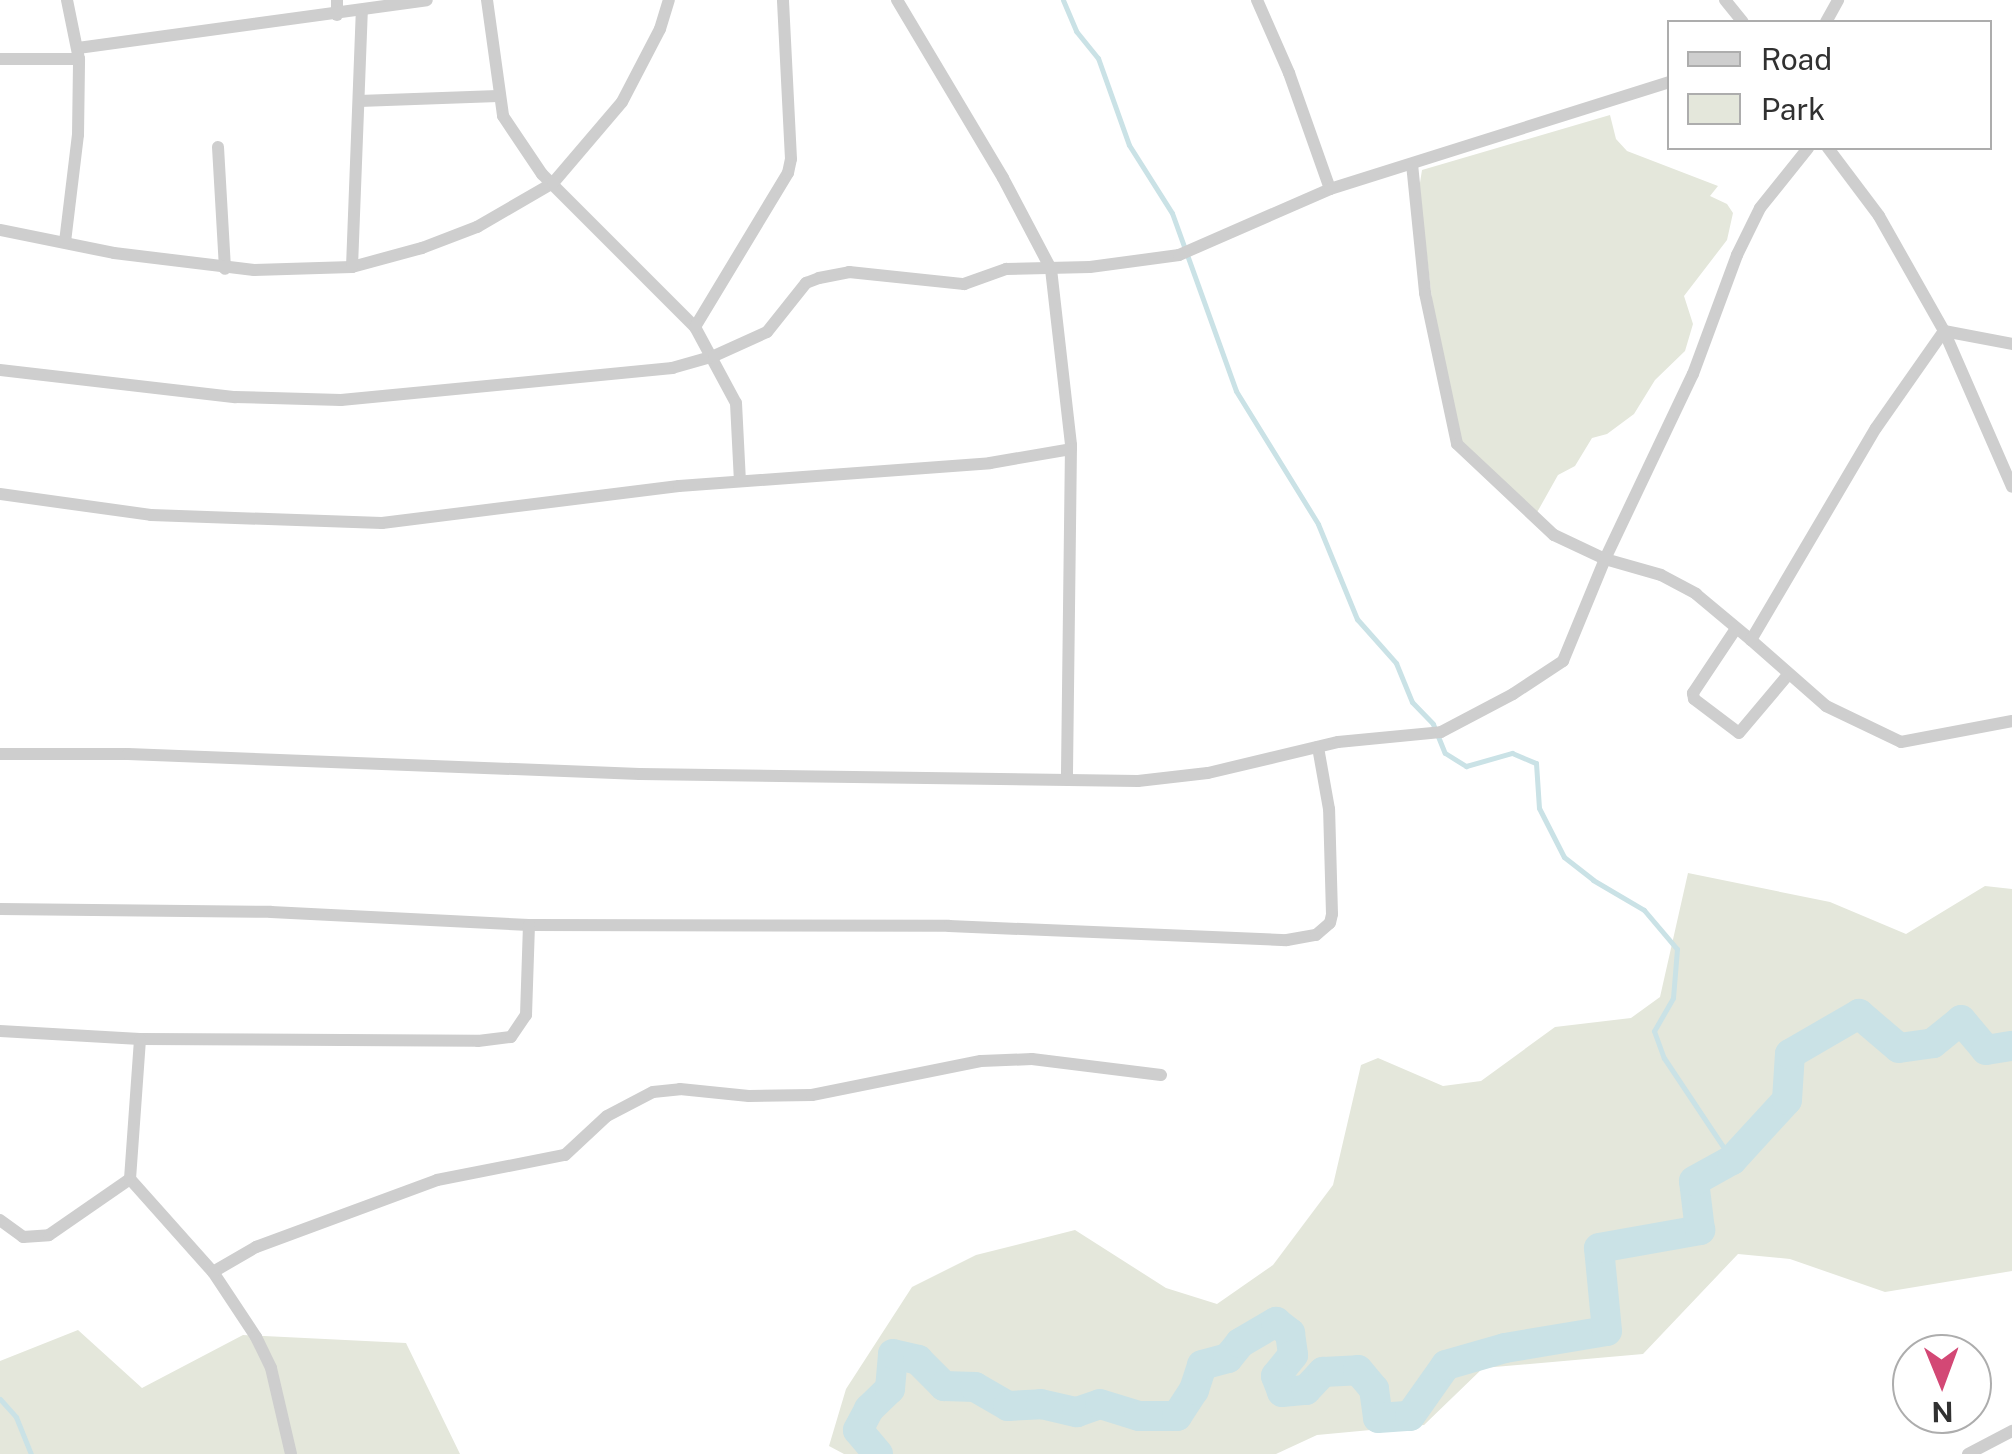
<!DOCTYPE html>
<style>
body{margin:0}
#map{position:relative;width:2012px;height:1454px;overflow:hidden;background:#fff;font-family:"Public Sans",sans-serif}
div>[style]{position:absolute}
.green>*{inset:0;background:#e4e7db}
.stream>*{height:5px;margin:-2.5px;padding:0 2.5px;transform-origin:2.5px;border-radius:2.5px;background:#cae2e6}
.river>*{height:30px;margin:-15px;padding:0 15px;transform-origin:15px;border-radius:15px;background:#cae2e6}
.street>*{height:12px;margin:-6px;padding:0 6px;transform-origin:6px;border-radius:6px;background:#cecece}
span{translate:-50% -50%;white-space:nowrap;text-align:center;line-height:1.15;-webkit-text-stroke:10px #fff;paint-order:stroke}
.legend{position:absolute;left:1667px;top:20px;width:325px;height:130px;box-sizing:border-box;background:#fff;border:2px solid #adadad;margin:0;padding:12px 18px;list-style:none;font-size:30px;color:#313131}
.legend li{display:flex;align-items:center;gap:20px;height:50px}
.legend b{width:50px;border:2px solid #adadad}
.north{position:absolute;left:1892px;top:1334px;width:100px;height:100px;box-sizing:border-box;background:#fff;border:2px solid #adadad;border-radius:50%;rotate:179deg;font-size:28px;font-weight:700;line-height:40px;text-align:center;color:#313131}
.north::after{content:'';display:block;margin:auto;width:35px;height:45px;background:#d34875;clip-path:polygon(50% 0,100% 100%,50% 72%,0 100%)}
</style>
<div id="map">
<div class="green">
<i style="clip-path:polygon(1610px 115px,1616px 139px,1627px 151px,1718px 186px,1710px 196px,1727px 204px,1733px 213px,1727px 240px,1684px 296px,1693px 324px,1685px 351px,1655px 380px,1634px 414px,1607px 434px,1592px 438px,1575px 466px,1558px 475px,1535px 516px,1461px 444px,1438px 351px,1419px 189px,1422px 170px)"></i>
<i style="clip-path:polygon(1688px 873px,1830px 902px,1906px 934px,1985px 886px,2012px 889px,2012px 1271px,1885px 1292px,1790px 1259px,1738px 1254px,1643px 1354px,1483px 1368px,1424px 1425px,1317px 1435px,1276px 1454px,844px 1454px,829px 1446px,846px 1389px,912px 1287px,976px 1255px,1075px 1230px,1166px 1288px,1217px 1304px,1273px 1265px,1333px 1185px,1361px 1065px,1378px 1058px,1443px 1086px,1481px 1081px,1555px 1027px,1631px 1018px,1660px 997px)"></i>
<i style="clip-path:polygon(78px 1330px,142px 1388px,243px 1335px,406px 1343px,460px 1454px,0 1454px,0 1361px)"></i>
</div>
<div class="stream">
<i style="left:1063px;top:0;width:34px;rotate:67deg"></i>
<i style="left:1076px;top:31px;width:35px;rotate:51deg"></i>
<i style="left:1098px;top:58px;width:92px;rotate:70.4deg"></i>
<i style="left:1129px;top:145px;width:80px;rotate:57.7deg"></i>
<i style="left:1172px;top:213px;width:189px;rotate:70.2deg"></i>
<i style="left:1236px;top:391px;width:156px;rotate:58.3deg"></i>
<i style="left:1318px;top:524px;width:103px;rotate:67.7deg"></i>
<i style="left:1357px;top:619px;width:59px;rotate:48.4deg"></i>
<i style="left:1396px;top:663px;width:42px;rotate:67.7deg"></i>
<i style="left:1412px;top:702px;width:30px;rotate:46deg"></i>
<i style="left:1433px;top:724px;width:31px;rotate:68deg"></i>
<i style="left:1445px;top:753px;width:25px;rotate:32deg"></i>
<i style="left:1466px;top:766px;width:48px;rotate:-15.8deg"></i>
<i style="left:1512px;top:753px;width:26px;rotate:23deg"></i>
<i style="left:1536px;top:763px;width:45px;rotate:86.2deg"></i>
<i style="left:1539px;top:808px;width:55px;rotate:63deg"></i>
<i style="left:1564px;top:857px;width:37px;rotate:38deg"></i>
<i style="left:1593px;top:880px;width:59px;rotate:30.5deg"></i>
<i style="left:1644px;top:910px;width:51px;rotate:49.8deg"></i>
<i style="left:1677px;top:949px;width:49px;rotate:94.7deg"></i>
<i style="left:1673px;top:998px;width:38px;rotate:120deg"></i>
<i style="left:1654px;top:1031px;width:29px;rotate:70deg"></i>
<i style="left:1664px;top:1058px;width:123px;rotate:56.3deg"></i>
<i style="left:0;top:1399px;width:24px;rotate:48deg"></i>
<i style="left:16px;top:1417px;width:40px;rotate:68deg"></i>
</div>
<div class="river">
<i style="left:878px;top:1454px;width:31px;rotate:-130deg"></i>
<i style="left:858px;top:1430px;width:24px;rotate:-62deg"></i>
<i style="left:869px;top:1409px;width:29px;rotate:-44deg"></i>
<i style="left:890px;top:1389px;width:35px;rotate:-85deg"></i>
<i style="left:893px;top:1354px;width:26px;rotate:13deg"></i>
<i style="left:918px;top:1360px;width:37px;rotate:45deg"></i>
<i style="left:944px;top:1386px;width:31px;rotate:2deg"></i>
<i style="left:975px;top:1387px;width:38px;rotate:30deg"></i>
<i style="left:1008px;top:1406px;width:33px;rotate:-3deg"></i>
<i style="left:1041px;top:1404px;width:37px;rotate:13deg"></i>
<i style="left:1077px;top:1412px;width:24px;rotate:-19deg"></i>
<i style="left:1100px;top:1404px;width:41px;rotate:17.1deg"></i>
<i style="left:1139px;top:1416px;width:38px"></i>
<i style="left:1177px;top:1416px;width:31px;rotate:-57deg"></i>
<i style="left:1194px;top:1390px;width:26px;rotate:-72deg"></i>
<i style="left:1202px;top:1365px;width:27px;rotate:-15deg"></i>
<i style="left:1228px;top:1358px;width:19px;rotate:-51deg"></i>
<i style="left:1240px;top:1343px;width:42px;rotate:-30.3deg"></i>
<i style="left:1276px;top:1322px;width:18px;rotate:38deg"></i>
<i style="left:1290px;top:1333px;width:22px;rotate:82deg"></i>
<i style="left:1293px;top:1355px;width:27px;rotate:129deg"></i>
<i style="left:1276px;top:1376px;width:17px;rotate:69deg"></i>
<i style="left:1282px;top:1392px;width:24px;rotate:-5deg"></i>
<i style="left:1306px;top:1390px;width:25px;rotate:-47deg"></i>
<i style="left:1323px;top:1372px;width:35px;rotate:-3deg"></i>
<i style="left:1358px;top:1370px;width:25px;rotate:50deg"></i>
<i style="left:1374px;top:1389px;width:29px;rotate:82deg"></i>
<i style="left:1378px;top:1418px;width:32px;rotate:-4deg"></i>
<i style="left:1410px;top:1416px;width:62px;rotate:-54.8deg"></i>
<i style="left:1446px;top:1365px;width:61px;rotate:-16.1deg"></i>
<i style="left:1505px;top:1348px;width:103px;rotate:-9.5deg"></i>
<i style="left:1607px;top:1331px;width:83px;rotate:-95.5deg"></i>
<i style="left:1599px;top:1248px;width:103px;rotate:-10.1deg"></i>
<i style="left:1700px;top:1230px;width:49px;rotate:-97deg"></i>
<i style="left:1694px;top:1181px;width:43px;rotate:-28.9deg"></i>
<i style="left:1732px;top:1160px;width:81px;rotate:-47.5deg"></i>
<i style="left:1787px;top:1100px;width:46px;rotate:-86.3deg"></i>
<i style="left:1790px;top:1054px;width:80px;rotate:-30.1deg"></i>
<i style="left:1859px;top:1014px;width:52px;rotate:40.4deg"></i>
<i style="left:1899px;top:1048px;width:34px;rotate:-8deg"></i>
<i style="left:1933px;top:1043px;width:36px;rotate:-39deg"></i>
<i style="left:1961px;top:1020px;width:39px;rotate:50deg"></i>
<i style="left:1986px;top:1050px;width:26px;rotate:-9deg"></i>
</div>
<div class="street">
<i style="left:337px;top:0;width:15px;rotate:90deg"></i>
<i style="left:487px;top:0;width:117px;rotate:82.1deg"></i>
<i style="left:503px;top:116px;width:70px;rotate:56.1deg"></i>
<i style="left:542px;top:174px;width:216px;rotate:45deg"></i>
<i style="left:695px;top:327px;width:86px;rotate:61.7deg"></i>
<i style="left:736px;top:403px;width:78px;rotate:87.1deg"></i>
<i style="left:897px;top:0;width:207px;rotate:59.2deg"></i>
<i style="left:1003px;top:178px;width:103px;rotate:62.2deg"></i>
<i style="left:1051px;top:269px;width:177px;rotate:83.5deg"></i>
<i style="left:1071px;top:445px;width:334px;rotate:90.7deg"></i>
<i style="left:1257px;top:0;width:80px;rotate:66.3deg"></i>
<i style="left:1289px;top:73px;width:123px;rotate:70.5deg"></i>
<i style="left:1725px;top:0;width:28px;rotate:51deg"></i>
<i style="left:1826px;top:22px;width:25px;rotate:-61deg"></i>
<i style="left:78px;top:48px;width:352px;rotate:-7.8deg"></i>
<i style="left:0;top:59px;width:79px"></i>
<i style="left:359px;top:101px;width:139px;rotate:-2.1deg"></i>
<i style="left:218px;top:147px;width:122px;rotate:86.7deg"></i>
<i style="left:1828px;top:148px;width:85px;rotate:53.1deg"></i>
<i style="left:1879px;top:216px;width:132px;rotate:60.5deg"></i>
<i style="left:1944px;top:331px;width:170px;rotate:66.4deg"></i>
<i style="left:1412px;top:164px;width:130px;rotate:84.2deg"></i>
<i style="left:1425px;top:293px;width:154px;rotate:78deg"></i>
<i style="left:1457px;top:444px;width:133px;rotate:43.2deg"></i>
<i style="left:1554px;top:535px;width:56px;rotate:25.2deg"></i>
<i style="left:1605px;top:559px;width:58px;rotate:15.9deg"></i>
<i style="left:1661px;top:575px;width:40px;rotate:28deg"></i>
<i style="left:1696px;top:594px;width:72px;rotate:39.9deg"></i>
<i style="left:1751px;top:640px;width:246px;rotate:-59.5deg"></i>
<i style="left:1876px;top:428px;width:118px;rotate:-55deg"></i>
<i style="left:1944px;top:331px;width:69px;rotate:10.8deg"></i>
<i style="left:0;top:230px;width:116px;rotate:11.4deg"></i>
<i style="left:114px;top:253px;width:141px;rotate:6.9deg"></i>
<i style="left:254px;top:270px;width:98px;rotate:-1.8deg"></i>
<i style="left:352px;top:267px;width:73px;rotate:-15.2deg"></i>
<i style="left:422px;top:248px;width:59px;rotate:-20.9deg"></i>
<i style="left:477px;top:227px;width:88px;rotate:-30.1deg"></i>
<i style="left:553px;top:183px;width:106px;rotate:-49.6deg"></i>
<i style="left:622px;top:102px;width:82px;rotate:-62.5deg"></i>
<i style="left:660px;top:29px;width:30px;rotate:-73deg"></i>
<i style="left:65px;top:242px;width:108px;rotate:-83.1deg"></i>
<i style="left:78px;top:135px;width:76px;rotate:-89.2deg"></i>
<i style="left:79px;top:59px;width:60px;rotate:-101.5deg"></i>
<i style="left:352px;top:267px;width:256px;rotate:-87.8deg"></i>
<i style="left:695px;top:327px;width:180px;rotate:-58.9deg"></i>
<i style="left:788px;top:173px;width:14px;rotate:-78deg"></i>
<i style="left:791px;top:159px;width:159px;rotate:-92.9deg"></i>
<i style="left:0;top:370px;width:237px;rotate:6.6deg"></i>
<i style="left:235px;top:397px;width:106px;rotate:1.6deg"></i>
<i style="left:341px;top:400px;width:333px;rotate:-5.5deg"></i>
<i style="left:672px;top:368px;width:44px;rotate:-15.9deg"></i>
<i style="left:714px;top:356px;width:58px;rotate:-24.4deg"></i>
<i style="left:767px;top:332px;width:63px;rotate:-51.5deg"></i>
<i style="left:806px;top:283px;width:14px;rotate:-21deg"></i>
<i style="left:819px;top:278px;width:31px;rotate:-11deg"></i>
<i style="left:849px;top:272px;width:116px;rotate:6deg"></i>
<i style="left:964px;top:284px;width:45px;rotate:-19.7deg"></i>
<i style="left:1006px;top:269px;width:84px;rotate:-1.4deg"></i>
<i style="left:1090px;top:267px;width:90px;rotate:-7.7deg"></i>
<i style="left:1179px;top:255px;width:165px;rotate:-23.6deg"></i>
<i style="left:1330px;top:189px;width:356px;rotate:-17.5deg"></i>
<i style="left:0;top:494px;width:152px;rotate:7.9deg"></i>
<i style="left:151px;top:515px;width:231px;rotate:2deg"></i>
<i style="left:382px;top:523px;width:299px;rotate:-7.1deg"></i>
<i style="left:679px;top:486px;width:312px;rotate:-4.2deg"></i>
<i style="left:990px;top:463px;width:82px;rotate:-9.8deg"></i>
<i style="left:1735px;top:630px;width:76px;rotate:123.7deg"></i>
<i style="left:1693px;top:693px;width:6px;rotate:81deg"></i>
<i style="left:1694px;top:699px;width:56px;rotate:37.1deg"></i>
<i style="left:1739px;top:733px;width:75px;rotate:-49.9deg"></i>
<i style="left:1751px;top:640px;width:100px;rotate:41.3deg"></i>
<i style="left:1826px;top:706px;width:83px;rotate:25.6deg"></i>
<i style="left:1901px;top:742px;width:113px;rotate:-10.7deg"></i>
<i style="left:0;top:754px;width:128px"></i>
<i style="left:128px;top:754px;width:512px;rotate:2.24deg"></i>
<i style="left:640px;top:774px;width:498px;rotate:0.8deg"></i>
<i style="left:1138px;top:781px;width:70px;rotate:-6.5deg"></i>
<i style="left:1208px;top:773px;width:134px;rotate:-13.4deg"></i>
<i style="left:1338px;top:742px;width:103px;rotate:-5.5deg"></i>
<i style="left:1441px;top:732px;width:81px;rotate:-27.8deg"></i>
<i style="left:1513px;top:694px;width:60px;rotate:-33.4deg"></i>
<i style="left:1563px;top:661px;width:110px;rotate:-67.6deg"></i>
<i style="left:1605px;top:559px;width:205px;rotate:-64.6deg"></i>
<i style="left:1693px;top:374px;width:127px;rotate:-69.7deg"></i>
<i style="left:1737px;top:255px;width:52px;rotate:-63.9deg"></i>
<i style="left:1760px;top:208px;width:77px;rotate:-51.3deg"></i>
<i style="left:0;top:909px;width:271px;rotate:0.6deg"></i>
<i style="left:271px;top:912px;width:258px;rotate:2.9deg"></i>
<i style="left:529px;top:925px;width:420px;rotate:0.1deg"></i>
<i style="left:949px;top:926px;width:338px;rotate:2.4deg"></i>
<i style="left:1287px;top:940px;width:29px;rotate:-10deg"></i>
<i style="left:1316px;top:935px;width:18px;rotate:-41deg"></i>
<i style="left:1330px;top:923px;width:9px;rotate:-77deg"></i>
<i style="left:1332px;top:914px;width:105px;rotate:-91.6deg"></i>
<i style="left:1329px;top:809px;width:63px;rotate:-100.1deg"></i>
<i style="left:0;top:1031px;width:140px;rotate:3.3deg"></i>
<i style="left:140px;top:1039px;width:338px;rotate:0.3deg"></i>
<i style="left:478px;top:1041px;width:33px;rotate:-7deg"></i>
<i style="left:511px;top:1037px;width:27px;rotate:-56deg"></i>
<i style="left:526px;top:1015px;width:90px;rotate:-88.1deg"></i>
<i style="left:130px;top:1179px;width:125px;rotate:48.3deg"></i>
<i style="left:213px;top:1272px;width:78px;rotate:56.5deg"></i>
<i style="left:256px;top:1337px;width:34px;rotate:64deg"></i>
<i style="left:271px;top:1368px;width:88px;rotate:76.9deg"></i>
<i style="left:0;top:1220px;width:29px;rotate:36deg"></i>
<i style="left:23px;top:1237px;width:26px;rotate:-4deg"></i>
<i style="left:49px;top:1235px;width:98px;rotate:-34.7deg"></i>
<i style="left:130px;top:1179px;width:140px;rotate:-85.9deg"></i>
<i style="left:213px;top:1272px;width:50px;rotate:-30.2deg"></i>
<i style="left:256px;top:1247px;width:193px;rotate:-20.3deg"></i>
<i style="left:437px;top:1180px;width:130px;rotate:-11.1deg"></i>
<i style="left:565px;top:1155px;width:57px;rotate:-42.9deg"></i>
<i style="left:607px;top:1116px;width:52px;rotate:-27.6deg"></i>
<i style="left:653px;top:1092px;width:27px;rotate:-6deg"></i>
<i style="left:680px;top:1089px;width:69px;rotate:5.8deg"></i>
<i style="left:749px;top:1096px;width:63px;rotate:-0.9deg"></i>
<i style="left:812px;top:1095px;width:172px;rotate:-11.4deg"></i>
<i style="left:981px;top:1061px;width:51px;rotate:-2.2deg"></i>
<i style="left:1032px;top:1059px;width:130px;rotate:7.1deg"></i>
<i style="left:1968px;top:1454px;width:50px;rotate:-27.6deg"></i>
</div>
<ul class="legend">
<li><b style="height:12px;background:#cecece"></b>Road</li>
<li><b style="height:28px;background:#e4e7db"></b>Park</li>
</ul>
<div class="north">N</div>
</div>
